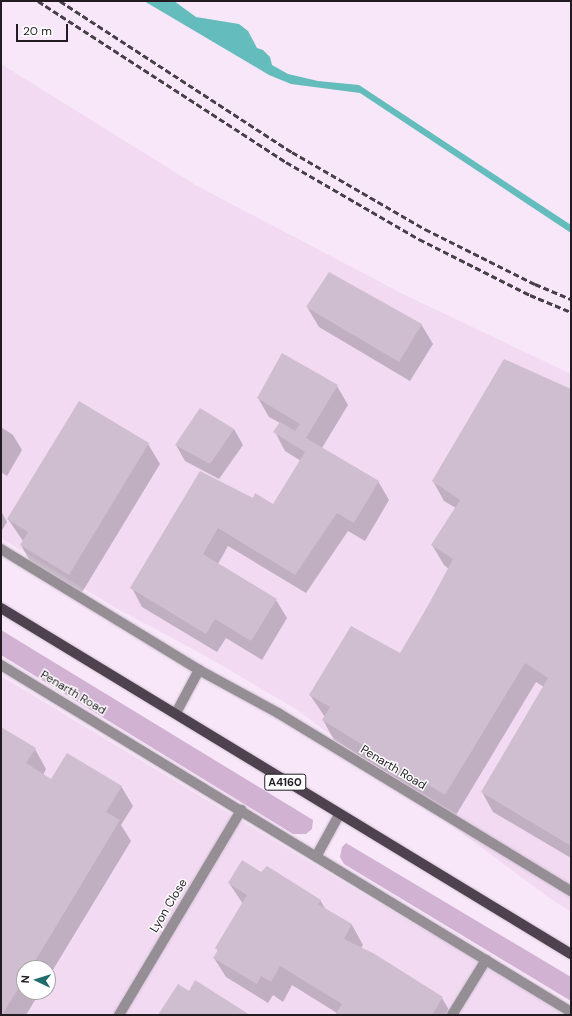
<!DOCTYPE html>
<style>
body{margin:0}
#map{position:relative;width:572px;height:1016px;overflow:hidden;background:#f8e7f9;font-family:"DM Sans",sans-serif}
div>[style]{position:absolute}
.built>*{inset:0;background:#f1daf2}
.green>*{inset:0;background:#d1b2d2}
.water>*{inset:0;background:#64bcbc}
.shadow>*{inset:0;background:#0003}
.building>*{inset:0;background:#cfbecf}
.roads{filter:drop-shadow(0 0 1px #d1c2d2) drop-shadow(0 0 1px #d1c2d2)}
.minor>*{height:10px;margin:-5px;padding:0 5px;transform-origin:5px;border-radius:5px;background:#958e95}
.primary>*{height:10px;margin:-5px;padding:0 5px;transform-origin:5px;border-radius:5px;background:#4e424f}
.rail>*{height:3px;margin-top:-1.5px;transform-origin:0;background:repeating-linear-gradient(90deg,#463f47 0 6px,transparent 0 9px)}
span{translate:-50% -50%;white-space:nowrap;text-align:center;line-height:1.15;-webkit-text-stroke:3px #fff;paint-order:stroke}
.shield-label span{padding:1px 3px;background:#fff;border:1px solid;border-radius:3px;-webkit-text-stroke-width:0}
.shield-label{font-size:11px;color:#221c22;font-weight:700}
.street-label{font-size:12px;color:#221c22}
.frame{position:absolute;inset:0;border:2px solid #221c22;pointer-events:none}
.north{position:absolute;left:16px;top:960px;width:40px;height:40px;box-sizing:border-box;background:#fff;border:1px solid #a7a4a7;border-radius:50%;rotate:274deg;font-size:11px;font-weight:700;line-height:16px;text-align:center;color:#221c22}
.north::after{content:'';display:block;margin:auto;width:14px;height:18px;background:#1f6c6c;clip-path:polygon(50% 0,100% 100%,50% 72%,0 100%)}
.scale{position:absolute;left:16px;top:24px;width:52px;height:18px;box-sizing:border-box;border:2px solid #221c22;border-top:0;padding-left:5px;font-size:12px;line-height:14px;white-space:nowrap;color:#221c22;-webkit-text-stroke:3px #fff;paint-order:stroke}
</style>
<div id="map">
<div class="built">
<i style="clip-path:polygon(1px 64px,199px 187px,405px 295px,571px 374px,571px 912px,548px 897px,296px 709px,202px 654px,114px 607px,1px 538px)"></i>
<i style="clip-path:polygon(evenodd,1px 676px,341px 881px,426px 931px,486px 960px,571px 1015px,1px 1015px,1px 676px,24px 968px,48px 968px,48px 992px,24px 992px,24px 968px)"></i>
</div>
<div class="green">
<i style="clip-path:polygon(1px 630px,313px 820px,312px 829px,306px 834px,293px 834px,1px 655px)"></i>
<i style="clip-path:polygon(346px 843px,571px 977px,571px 1001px,344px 864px,340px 857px,342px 847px)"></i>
</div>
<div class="water">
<i style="clip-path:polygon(144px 1px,174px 1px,196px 17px,239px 24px,248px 31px,257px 48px,263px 50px,270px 57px,272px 65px,288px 74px,318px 81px,359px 85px,571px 225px,571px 233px,360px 93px,291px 84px,269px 75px)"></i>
</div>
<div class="shadow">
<i style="clip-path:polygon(307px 307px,421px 324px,433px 344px,410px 381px,319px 327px)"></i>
<i style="clip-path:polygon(337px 386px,348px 405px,322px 448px,378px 481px,389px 500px,365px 541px,348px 531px,306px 593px,228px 546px,218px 564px,276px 600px,287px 618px,262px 660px,226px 638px,217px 652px,142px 607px,132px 588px,253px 499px,273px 505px,301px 461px,285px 451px,275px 432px,280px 423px,269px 417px,258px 398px)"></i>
<i style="clip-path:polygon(571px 390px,571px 858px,493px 812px,482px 792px,544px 687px,536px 682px,456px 815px,334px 740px,323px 720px,325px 717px,310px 695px,400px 655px,449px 569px,444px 565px,432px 545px,456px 508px,444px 501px,433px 481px)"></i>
<i style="clip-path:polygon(79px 402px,148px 444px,160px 464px,81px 594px,32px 565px,21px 545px,23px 541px,8px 519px)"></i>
<i style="clip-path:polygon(1px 427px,13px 435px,22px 450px,7px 476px,1px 472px)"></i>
<i style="clip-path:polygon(234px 429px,243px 445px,219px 479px,185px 461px,176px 445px)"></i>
<i style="clip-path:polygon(1px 511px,7px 522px,1px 532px)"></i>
<i style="clip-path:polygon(1px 728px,35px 749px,46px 769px,43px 775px,52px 780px,121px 786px,133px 806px,121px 825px,131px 841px,48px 978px,48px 968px,24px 968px,24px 992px,40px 992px,26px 1015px,1px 1015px)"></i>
<i style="clip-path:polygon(262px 873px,320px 900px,326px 910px,352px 925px,363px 945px,361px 948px,442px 998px,452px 1015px,336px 1015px,337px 1013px,292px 985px,283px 1002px,273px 995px,268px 1003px,226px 977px,214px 958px,218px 951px,216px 948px,243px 904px,229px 883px)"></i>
</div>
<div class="building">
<i style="clip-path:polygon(329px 272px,422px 324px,399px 362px,306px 307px)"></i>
<i style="clip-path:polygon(282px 353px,338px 385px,306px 438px,379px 481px,354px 523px,337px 513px,295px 575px,218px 528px,203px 554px,277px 599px,251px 641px,215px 619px,206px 634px,130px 588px,200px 471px,253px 498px,255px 493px,273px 504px,305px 452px,273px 432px,280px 422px,295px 431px,300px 424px,257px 398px)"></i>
<i style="clip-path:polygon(504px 359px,571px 389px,571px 846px,481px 792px,548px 678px,525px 663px,445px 795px,322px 720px,330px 707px,309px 695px,351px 626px,400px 653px,429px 604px,453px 559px,431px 545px,460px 500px,432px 481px)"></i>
<i style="clip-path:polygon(79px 401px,149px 443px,69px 575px,20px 545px,28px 532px,7px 519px)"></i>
<i style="clip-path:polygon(200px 408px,234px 429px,210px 464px,175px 445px)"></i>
<i style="clip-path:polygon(1px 727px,36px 748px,26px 763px,51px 779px,67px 753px,122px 786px,106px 812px,120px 820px,31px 968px,24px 968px,24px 979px,2px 1015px)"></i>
<i style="clip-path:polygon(242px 860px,261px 872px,267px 866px,321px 900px,318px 904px,352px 924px,344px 939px,373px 953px,443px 997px,432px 1015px,335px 1015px,342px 1004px,280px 966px,271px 982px,261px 976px,257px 984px,213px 958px,218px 950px,215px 948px,247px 895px,228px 883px)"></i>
<i style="clip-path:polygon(195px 980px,250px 1015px,158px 1015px,178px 984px,189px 991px)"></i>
</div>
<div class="roads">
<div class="minor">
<i style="left:1px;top:549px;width:232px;rotate:31.4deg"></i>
<i style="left:199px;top:670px;width:90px;rotate:28.6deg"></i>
<i style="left:278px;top:713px;width:343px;rotate:31.3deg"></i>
<i style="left:1px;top:665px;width:667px;rotate:31.33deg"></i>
<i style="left:176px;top:713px;width:49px;rotate:-61.9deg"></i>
<i style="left:317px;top:855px;width:46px;rotate:-61.2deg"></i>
<i style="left:119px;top:1015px;width:239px;rotate:-59.2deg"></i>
<i style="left:452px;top:1015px;width:65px;rotate:-58.3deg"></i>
</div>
<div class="primary">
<i style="left:1px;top:608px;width:667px;rotate:31.26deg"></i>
</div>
</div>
<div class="rail">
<i style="left:38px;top:1px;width:296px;rotate:33deg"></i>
<i style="left:286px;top:162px;width:154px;rotate:30.1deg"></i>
<i style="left:419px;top:239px;width:124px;rotate:26.8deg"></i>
<i style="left:530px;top:295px;width:44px;rotate:22.5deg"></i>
<i style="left:60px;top:1px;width:277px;rotate:33.1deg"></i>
<i style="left:292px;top:152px;width:154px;rotate:30.1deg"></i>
<i style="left:425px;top:229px;width:123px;rotate:26.6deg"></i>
<i style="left:535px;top:284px;width:39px;rotate:23deg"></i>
</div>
<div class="shield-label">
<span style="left:285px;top:782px">A4160</span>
</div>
<div class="street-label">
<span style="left:73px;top:693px;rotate:31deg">Penarth Road</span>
<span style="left:393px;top:768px;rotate:31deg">Penarth Road</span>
<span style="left:169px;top:906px;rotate:-59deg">Lyon Close</span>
</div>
<div class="frame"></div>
<div class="north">N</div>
<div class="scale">20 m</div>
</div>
